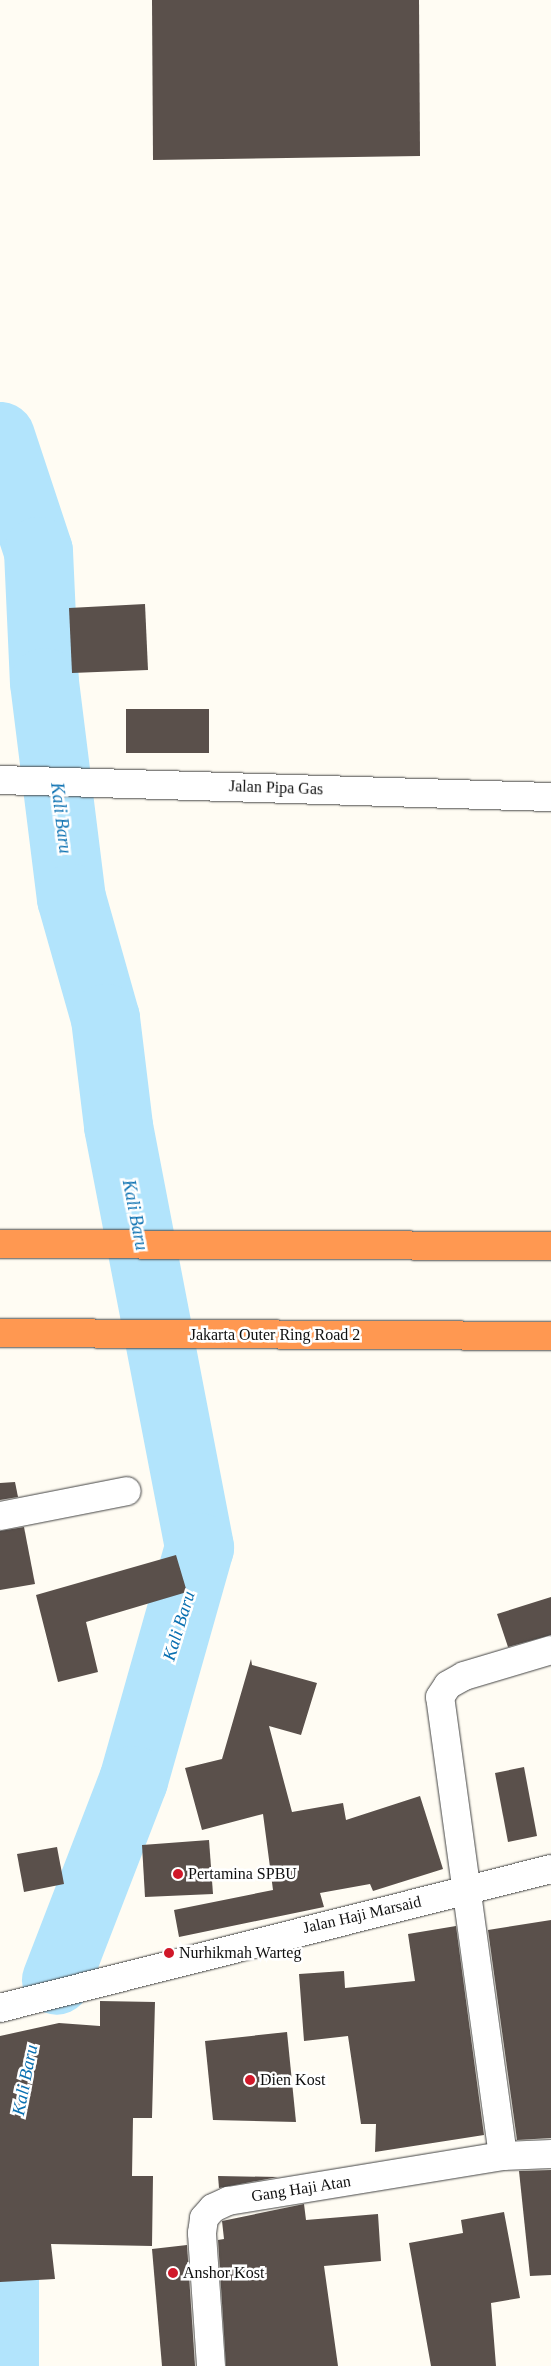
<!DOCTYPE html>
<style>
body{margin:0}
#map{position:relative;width:551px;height:2366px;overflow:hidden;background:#fffcf3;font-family:Georgia,serif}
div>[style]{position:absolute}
.river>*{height:69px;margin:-34.5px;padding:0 34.5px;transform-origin:34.5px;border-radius:34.5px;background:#b2e4fc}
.building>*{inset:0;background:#5a504b}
.roads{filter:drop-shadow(0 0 1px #434343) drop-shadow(0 0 1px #434343)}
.minor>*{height:28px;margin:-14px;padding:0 14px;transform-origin:14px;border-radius:14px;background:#fff}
.highway>*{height:28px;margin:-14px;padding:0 14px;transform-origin:14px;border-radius:14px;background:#ff9851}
.dots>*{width:14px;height:14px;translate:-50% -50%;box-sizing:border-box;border:2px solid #fff;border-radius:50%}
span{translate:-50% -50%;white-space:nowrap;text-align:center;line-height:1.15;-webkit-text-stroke:5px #fff;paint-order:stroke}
.street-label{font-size:16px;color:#101010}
.poi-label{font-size:16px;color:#101010}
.left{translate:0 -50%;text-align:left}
.water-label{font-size:18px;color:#0a70b1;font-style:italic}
</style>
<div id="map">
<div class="river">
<i style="left:0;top:436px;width:121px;rotate:71.7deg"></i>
<i style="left:38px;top:551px;width:131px;rotate:87.4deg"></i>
<i style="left:44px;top:682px;width:218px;rotate:82.9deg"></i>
<i style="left:71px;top:898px;width:125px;rotate:74.2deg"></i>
<i style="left:105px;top:1018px;width:109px;rotate:83.1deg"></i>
<i style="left:118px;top:1126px;width:429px;rotate:79.1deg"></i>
<i style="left:199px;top:1547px;width:242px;rotate:105.8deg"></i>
<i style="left:133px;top:1780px;width:214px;rotate:111.1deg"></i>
<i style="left:4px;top:2366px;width:178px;rotate:-90deg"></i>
</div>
<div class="building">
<i style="clip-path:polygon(152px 0,419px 0,420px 156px,153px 160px)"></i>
<i style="clip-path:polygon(145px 604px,148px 670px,72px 673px,69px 608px)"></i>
<i style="clip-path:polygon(126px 709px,209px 709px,209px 753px,126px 753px)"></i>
<i style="clip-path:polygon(15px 1482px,18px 1497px,0 1500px,0 1483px)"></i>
<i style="clip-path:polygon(24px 1527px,35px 1584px,0 1590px,0 1531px)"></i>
<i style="clip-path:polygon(176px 1555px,187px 1592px,86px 1622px,98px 1672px,58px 1682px,36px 1595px)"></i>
<i style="clip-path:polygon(551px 1597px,551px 1635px,508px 1647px,497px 1614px)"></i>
<i style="clip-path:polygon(251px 1659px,252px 1665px,317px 1683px,301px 1735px,269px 1726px,292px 1812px,343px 1803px,346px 1820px,420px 1796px,443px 1869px,373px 1891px,370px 1884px,320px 1893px,324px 1907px,179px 1937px,174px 1910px,273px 1890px,263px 1814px,202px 1830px,185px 1768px,222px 1759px)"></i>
<i style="clip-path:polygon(524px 1767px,537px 1836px,508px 1842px,495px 1773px)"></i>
<i style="clip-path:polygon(209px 1840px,213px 1894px,145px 1897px,142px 1845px)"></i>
<i style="clip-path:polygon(57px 1847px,64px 1884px,24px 1892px,17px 1854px)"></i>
<i style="clip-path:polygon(551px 1920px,551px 2138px,517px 2140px,488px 1930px)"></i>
<i style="clip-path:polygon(456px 1926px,484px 2135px,375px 2152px,376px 2124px,361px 2124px,348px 2036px,304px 2041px,299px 1974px,344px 1971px,345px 1988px,415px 1981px,408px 1934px)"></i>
<i style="clip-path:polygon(100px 2001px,155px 2002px,152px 2118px,133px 2118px,132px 2176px,153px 2176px,152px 2246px,51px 2244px,55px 2279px,0 2282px,0 2036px,59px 2023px,100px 2026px)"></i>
<i style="clip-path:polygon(287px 2032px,296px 2122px,213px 2120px,205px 2041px)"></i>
<i style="clip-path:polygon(551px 2170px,551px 2275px,530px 2276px,519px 2171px)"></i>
<i style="clip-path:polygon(218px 2176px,278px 2177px,219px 2188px)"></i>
<i style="clip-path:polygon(304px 2204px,306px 2220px,378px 2214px,381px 2261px,324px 2266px,338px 2366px,226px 2366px,218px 2240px,224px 2239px,222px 2221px)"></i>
<i style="clip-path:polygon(504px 2212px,520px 2298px,491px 2303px,496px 2366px,431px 2366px,409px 2243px,463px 2233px,461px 2220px)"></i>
<i style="clip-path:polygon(187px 2245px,195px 2366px,162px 2366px,152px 2249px)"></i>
</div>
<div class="roads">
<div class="minor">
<i style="left:0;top:780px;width:551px;rotate:1.77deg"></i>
<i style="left:0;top:1516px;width:129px;rotate:-11.1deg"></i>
<i style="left:0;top:2008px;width:568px;rotate:-14.16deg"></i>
<i style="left:503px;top:2156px;width:463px;rotate:-97.8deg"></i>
<i style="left:440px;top:1697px;width:14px;rotate:-56deg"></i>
<i style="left:448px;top:1685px;width:18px;rotate:-29deg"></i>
<i style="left:464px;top:1676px;width:91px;rotate:-16.6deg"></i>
<i style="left:211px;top:2366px;width:133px;rotate:-93.9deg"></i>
<i style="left:202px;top:2233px;width:15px;rotate:-82deg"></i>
<i style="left:204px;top:2218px;width:13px;rotate:-48deg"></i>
<i style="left:213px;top:2208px;width:17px;rotate:-25deg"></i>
<i style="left:228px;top:2201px;width:279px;rotate:-9.3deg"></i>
<i style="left:503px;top:2156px;width:48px;rotate:-2.4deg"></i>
</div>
<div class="highway">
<i style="left:0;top:1244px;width:551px;rotate:0.21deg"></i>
<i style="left:0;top:1333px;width:551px;rotate:0.31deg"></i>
</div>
</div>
<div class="dots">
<i style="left:178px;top:1874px;background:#d01829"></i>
<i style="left:169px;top:1953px;background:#d01829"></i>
<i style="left:250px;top:2080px;background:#d01829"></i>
<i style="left:173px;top:2273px;background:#d01829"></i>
</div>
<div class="street-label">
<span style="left:276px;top:788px;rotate:2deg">Jalan Pipa Gas</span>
<span style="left:275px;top:1335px">Jakarta Outer Ring Road 2</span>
<span style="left:362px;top:1915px;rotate:-13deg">Jalan Haji Marsaid</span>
<span style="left:301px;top:2189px;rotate:-9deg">Gang Haji Atan</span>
</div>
<div class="poi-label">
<span class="left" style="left:188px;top:1874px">Pertamina SPBU</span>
<span class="left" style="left:179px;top:1953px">Nurhikmah Warteg</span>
<span class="left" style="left:260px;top:2080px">Dien Kost</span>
<span class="left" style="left:183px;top:2273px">Anshor Kost</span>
</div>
<div class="water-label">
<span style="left:61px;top:818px;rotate:83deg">Kali Baru</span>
<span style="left:135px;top:1215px;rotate:79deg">Kali Baru</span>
<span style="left:179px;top:1626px;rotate:-73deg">Kali Baru</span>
<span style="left:25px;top:2080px;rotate:-79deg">Kali Baru</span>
</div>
</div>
